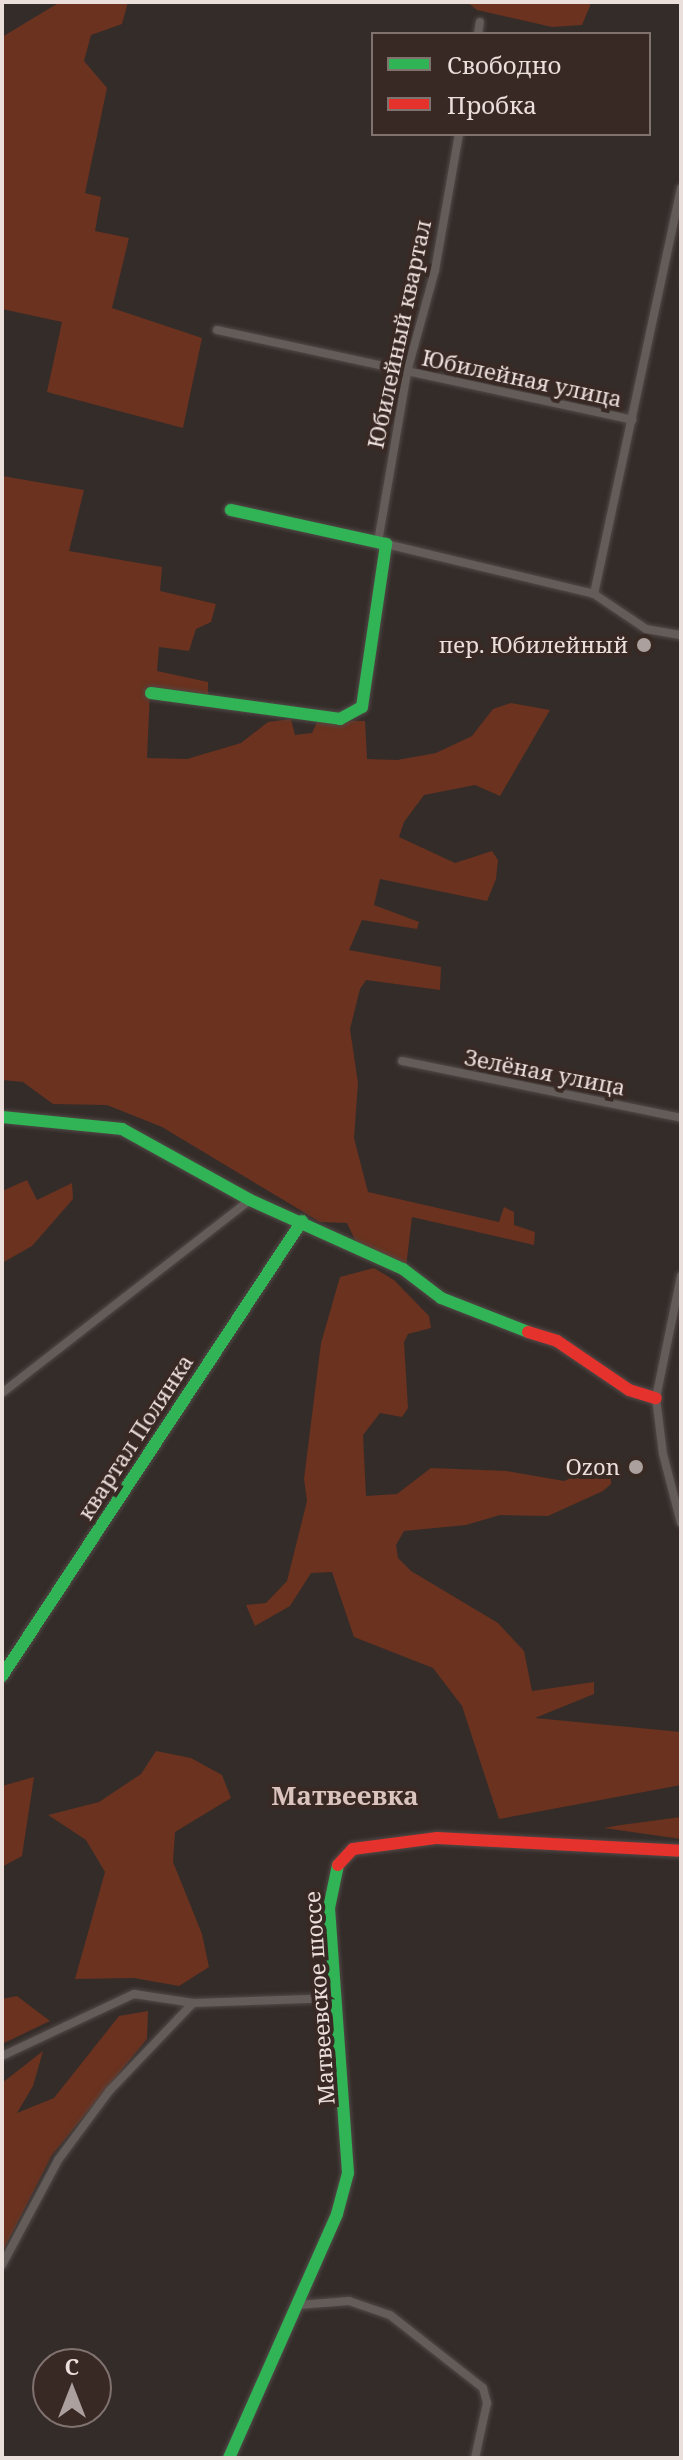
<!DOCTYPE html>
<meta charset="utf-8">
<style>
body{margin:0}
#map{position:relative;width:683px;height:2460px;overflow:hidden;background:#342c29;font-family:"Noto Serif",serif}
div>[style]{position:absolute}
.green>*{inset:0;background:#6a321f}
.roads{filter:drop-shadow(0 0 2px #514947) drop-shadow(0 0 2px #514947)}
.street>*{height:8px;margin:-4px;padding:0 4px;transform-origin:4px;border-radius:4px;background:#635c59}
.fast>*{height:12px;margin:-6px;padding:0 6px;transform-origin:6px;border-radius:6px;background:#30b455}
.jam>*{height:12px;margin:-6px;padding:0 6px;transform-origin:6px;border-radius:6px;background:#e5322d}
.dots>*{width:22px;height:22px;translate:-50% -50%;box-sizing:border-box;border:4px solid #392924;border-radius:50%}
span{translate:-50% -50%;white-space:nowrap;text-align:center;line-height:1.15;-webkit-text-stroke:8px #392924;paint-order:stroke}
.street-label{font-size:22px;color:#ebdfdc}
.poi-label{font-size:22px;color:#ebdfdc}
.right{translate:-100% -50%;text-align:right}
.quarter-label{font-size:26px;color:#dac4bd;font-weight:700}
.frame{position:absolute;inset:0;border:4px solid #ebdfdc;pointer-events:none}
.legend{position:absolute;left:371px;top:32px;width:280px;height:104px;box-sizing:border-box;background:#392924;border:2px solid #80726e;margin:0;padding:10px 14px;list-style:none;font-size:24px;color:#ebdfdc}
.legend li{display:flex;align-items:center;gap:16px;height:40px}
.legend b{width:40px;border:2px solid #80726e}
.north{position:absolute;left:32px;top:2348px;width:80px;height:80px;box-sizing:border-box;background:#392924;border:2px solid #80726e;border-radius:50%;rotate:0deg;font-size:22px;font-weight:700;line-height:32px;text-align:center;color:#ebdfdc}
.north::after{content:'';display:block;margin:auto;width:28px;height:36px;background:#aba09d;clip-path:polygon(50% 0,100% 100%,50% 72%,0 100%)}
</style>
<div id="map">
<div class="green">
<i style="clip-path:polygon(60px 2px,128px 2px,122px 24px,91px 35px,84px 61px,107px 88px,85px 193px,101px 197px,95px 231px,129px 238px,112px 308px,202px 338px,183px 428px,47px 392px,62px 322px,2px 309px,2px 37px)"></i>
<i style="clip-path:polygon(467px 2px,590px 2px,590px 6px,582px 25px,552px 27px,477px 10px)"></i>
<i style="clip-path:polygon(2px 476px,84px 490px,69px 551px,162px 567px,160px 591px,216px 604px,211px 622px,196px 629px,189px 651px,159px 647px,157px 671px,208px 682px,208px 698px,150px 691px,147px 758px,187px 759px,241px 743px,268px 722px,291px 719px,295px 735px,312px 733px,318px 720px,365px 721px,367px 759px,397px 760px,436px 753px,472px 736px,493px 709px,511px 703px,550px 710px,500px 796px,475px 785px,424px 795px,404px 822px,399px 837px,455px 863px,492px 851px,498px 860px,496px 879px,487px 901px,380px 879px,374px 905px,419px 922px,417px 929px,362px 920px,349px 950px,441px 967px,440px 990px,366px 980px,360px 989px,350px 1029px,358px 1083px,354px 1138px,368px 1192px,499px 1222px,504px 1207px,514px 1212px,514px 1225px,535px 1232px,534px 1245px,412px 1217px,406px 1267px,355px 1240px,347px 1223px,320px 1222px,162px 1127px,107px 1105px,53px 1104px,23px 1082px,2px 1080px)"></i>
<i style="clip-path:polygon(27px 1180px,37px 1200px,72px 1183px,73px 1199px,32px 1246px,2px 1263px,2px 1191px)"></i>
<i style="clip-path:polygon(374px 1268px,394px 1280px,429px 1316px,431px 1328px,408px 1334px,404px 1342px,408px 1408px,402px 1417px,380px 1413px,363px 1435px,366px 1496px,397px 1494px,431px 1468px,507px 1471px,564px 1481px,600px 1466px,611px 1473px,611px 1484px,603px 1491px,548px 1516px,500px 1515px,466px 1525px,404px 1531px,396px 1545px,398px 1558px,411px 1571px,498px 1623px,524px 1651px,532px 1691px,594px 1682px,594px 1694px,535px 1718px,681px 1732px,681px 1785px,499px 1819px,462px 1706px,433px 1668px,354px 1637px,332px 1572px,311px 1573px,290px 1606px,255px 1626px,246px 1605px,266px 1603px,287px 1581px,307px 1501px,304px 1479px,321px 1343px,340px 1277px)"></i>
<i style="clip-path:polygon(156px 1751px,191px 1758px,222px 1775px,231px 1798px,175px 1832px,173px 1862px,202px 1934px,209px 1967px,179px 1986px,134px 1978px,75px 1979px,105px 1872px,86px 1840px,48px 1815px,99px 1802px,141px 1774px)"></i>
<i style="clip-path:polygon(34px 1777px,22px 1856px,2px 1867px,2px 1786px)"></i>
<i style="clip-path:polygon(681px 1817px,681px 1839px,604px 1828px,621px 1825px)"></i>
<i style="clip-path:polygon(17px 1996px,50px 2021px,2px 2044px,2px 1999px)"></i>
<i style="clip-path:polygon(148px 2011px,147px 2039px,52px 2155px,2px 2253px,2px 2083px,43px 2051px,33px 2086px,17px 2113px,54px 2098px,119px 2016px)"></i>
</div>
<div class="roads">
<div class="street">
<i style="left:478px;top:34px;width:12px;rotate:-81deg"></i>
<i style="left:217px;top:330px;width:425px;rotate:12.2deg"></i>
<i style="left:378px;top:542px;width:172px;rotate:-80.3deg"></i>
<i style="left:407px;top:372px;width:106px;rotate:-74.6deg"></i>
<i style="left:435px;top:270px;width:138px;rotate:-80deg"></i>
<i style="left:386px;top:544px;width:214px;rotate:13.5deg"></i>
<i style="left:594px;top:594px;width:63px;rotate:33.9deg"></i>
<i style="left:646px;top:629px;width:36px;rotate:10deg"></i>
<i style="left:594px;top:594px;width:415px;rotate:-77.9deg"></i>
<i style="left:402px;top:1061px;width:285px;rotate:11.5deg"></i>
<i style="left:681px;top:1276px;width:125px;rotate:101.6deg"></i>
<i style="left:656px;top:1398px;width:56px;rotate:82.9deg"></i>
<i style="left:663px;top:1454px;width:71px;rotate:75.4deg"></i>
<i style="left:2px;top:1393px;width:314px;rotate:-37.9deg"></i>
<i style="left:2px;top:2056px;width:146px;rotate:-25.2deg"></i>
<i style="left:134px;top:1994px;width:60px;rotate:8.7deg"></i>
<i style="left:193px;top:2003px;width:144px;rotate:-2deg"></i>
<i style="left:2px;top:2265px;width:119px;rotate:-61.9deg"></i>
<i style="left:58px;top:2160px;width:87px;rotate:-53.4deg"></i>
<i style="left:110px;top:2090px;width:120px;rotate:-46.3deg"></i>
<i style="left:298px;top:2305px;width:51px;rotate:-4.5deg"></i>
<i style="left:349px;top:2301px;width:43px;rotate:18.9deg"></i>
<i style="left:390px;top:2315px;width:118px;rotate:38.1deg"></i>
<i style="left:483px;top:2388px;width:16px;rotate:75deg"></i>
<i style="left:487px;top:2403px;width:56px;rotate:102.3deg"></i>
</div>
<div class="fast">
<i style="left:151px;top:693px;width:191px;rotate:7.8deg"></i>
<i style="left:340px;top:719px;width:25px;rotate:-29deg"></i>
<i style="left:362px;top:707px;width:165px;rotate:-81.6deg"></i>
<i style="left:386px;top:544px;width:159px;rotate:-167.6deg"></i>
<i style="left:2px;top:1117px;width:121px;rotate:5.7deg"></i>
<i style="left:122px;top:1129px;width:146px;rotate:29deg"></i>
<i style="left:250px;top:1200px;width:168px;rotate:24.3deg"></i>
<i style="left:403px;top:1269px;width:48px;rotate:37.3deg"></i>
<i style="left:441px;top:1298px;width:93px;rotate:21.3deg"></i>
<i style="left:2px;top:1676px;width:545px;rotate:-56.6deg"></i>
<i style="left:229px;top:2458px;width:267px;rotate:-66.1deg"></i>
<i style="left:337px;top:2214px;width:42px;rotate:-75deg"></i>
<i style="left:348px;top:2173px;width:266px;rotate:-94.1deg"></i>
<i style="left:329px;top:1908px;width:44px;rotate:-78.2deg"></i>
</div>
<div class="jam">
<i style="left:528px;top:1332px;width:30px;rotate:17deg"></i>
<i style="left:557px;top:1341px;width:87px;rotate:34.2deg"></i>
<i style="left:629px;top:1390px;width:28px;rotate:17deg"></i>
<i style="left:338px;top:1865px;width:22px;rotate:-47deg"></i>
<i style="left:353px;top:1849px;width:85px;rotate:-7.5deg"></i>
<i style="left:437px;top:1838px;width:244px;rotate:3deg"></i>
</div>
</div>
<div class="dots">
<i style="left:644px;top:645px;background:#aba09d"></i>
<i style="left:636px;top:1467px;background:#aba09d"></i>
</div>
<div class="street-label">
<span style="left:399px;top:334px;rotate:-78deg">Юбилейный квартал</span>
<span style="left:522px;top:378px;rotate:12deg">Юбилейная улица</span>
<span style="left:545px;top:1072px;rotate:11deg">Зелёная улица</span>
<span style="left:135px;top:1437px;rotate:-57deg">квартал Полянка</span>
<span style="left:319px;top:1998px;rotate:-94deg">Матвеевское шоссе</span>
</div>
<div class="poi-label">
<span class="right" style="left:628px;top:645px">пер. Юбилейный</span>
<span class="right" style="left:620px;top:1467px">Ozon</span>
</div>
<div class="quarter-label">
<span style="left:345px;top:1796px">Матвеевка</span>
</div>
<div class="frame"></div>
<ul class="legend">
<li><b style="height:10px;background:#30b455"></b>Свободно</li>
<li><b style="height:10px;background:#e5322d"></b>Пробка</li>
</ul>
<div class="north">С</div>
</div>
